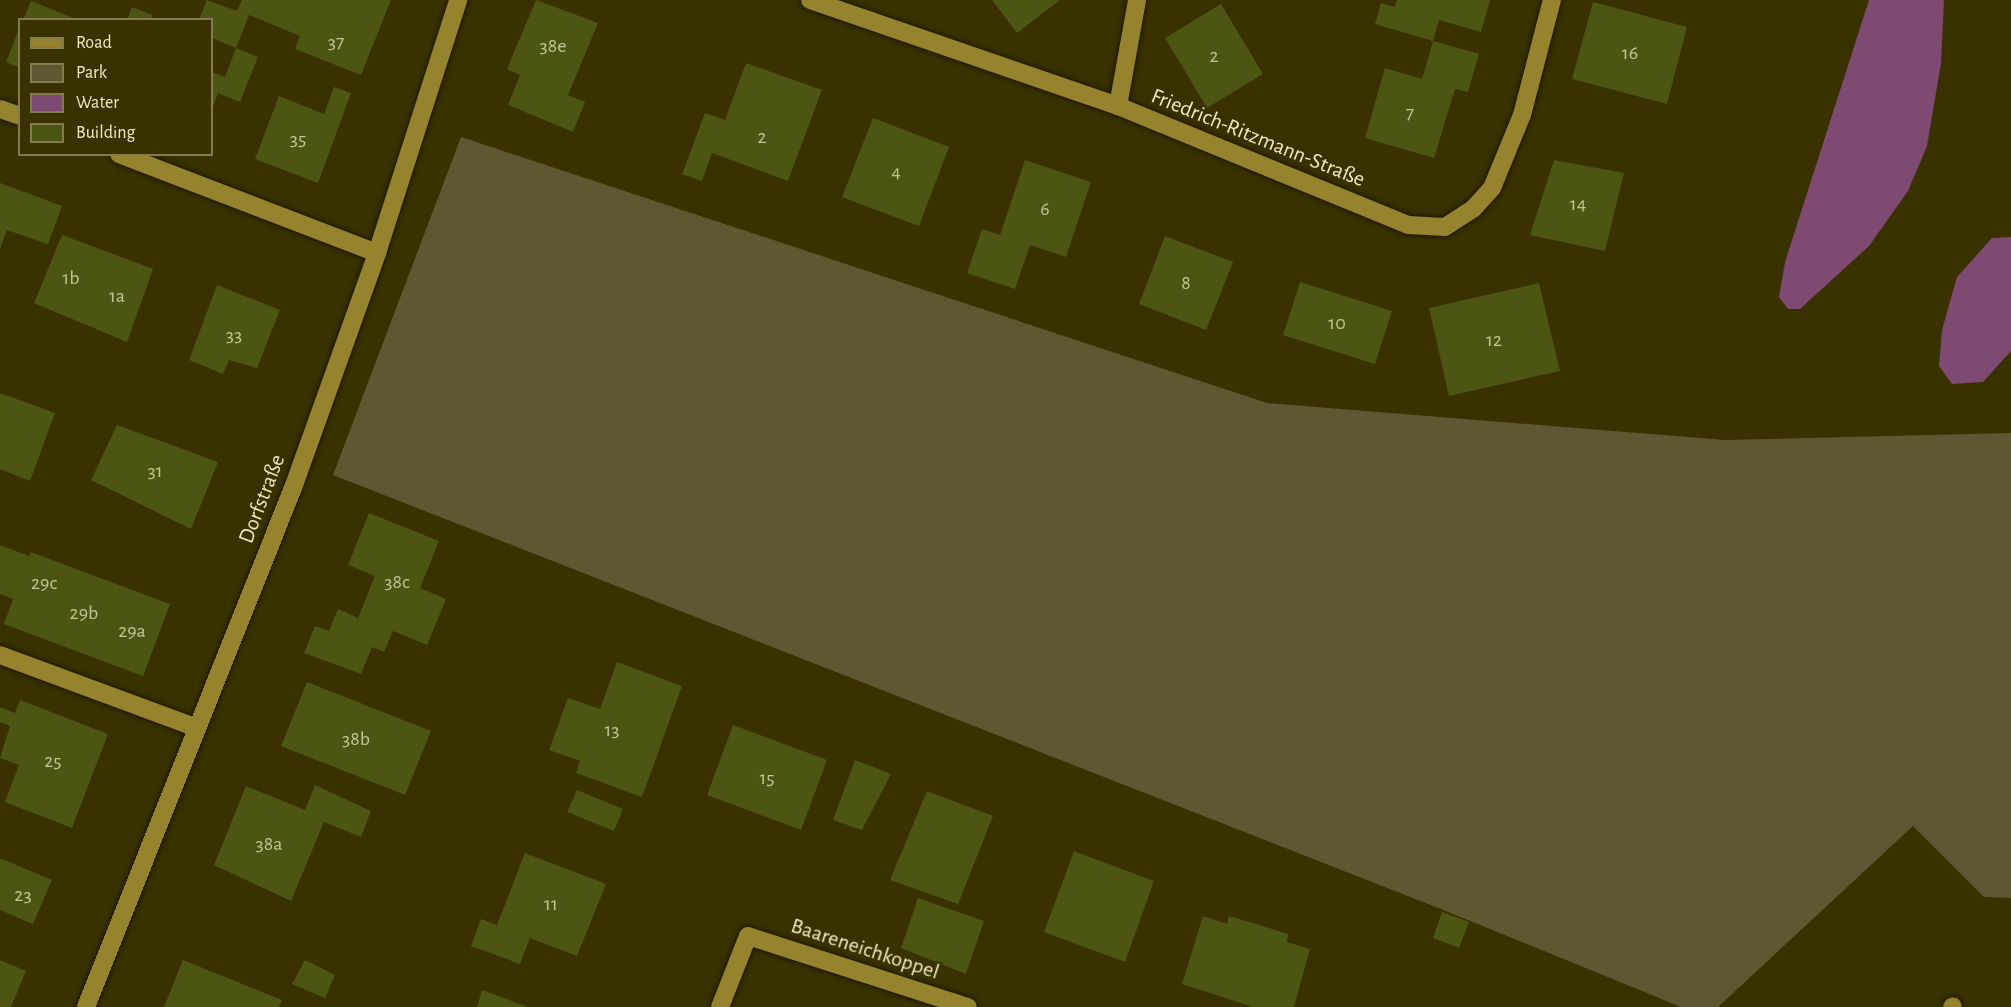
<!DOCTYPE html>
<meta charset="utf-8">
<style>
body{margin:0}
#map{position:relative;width:2011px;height:1007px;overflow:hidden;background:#3a3101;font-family:"Alegreya Sans",sans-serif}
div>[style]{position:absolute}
.green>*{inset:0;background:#5f5732}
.water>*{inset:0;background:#7f4a71}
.building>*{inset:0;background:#4c5512}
.roads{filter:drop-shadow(0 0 2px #1e1901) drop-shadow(0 0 2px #1e1901)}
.minor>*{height:18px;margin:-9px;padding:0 9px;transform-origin:9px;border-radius:9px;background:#95832e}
span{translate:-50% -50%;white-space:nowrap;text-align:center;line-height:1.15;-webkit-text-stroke:5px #3a3101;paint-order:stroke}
.number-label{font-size:20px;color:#c7c394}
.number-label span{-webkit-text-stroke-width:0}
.street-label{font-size:22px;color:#f0e8c0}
.legend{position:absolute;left:18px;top:18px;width:195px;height:138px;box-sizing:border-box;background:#3a3101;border:2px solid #837a4d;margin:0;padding:8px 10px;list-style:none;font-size:18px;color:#f0e8c0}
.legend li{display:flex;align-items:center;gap:12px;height:30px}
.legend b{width:30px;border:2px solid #837a4d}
</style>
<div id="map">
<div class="green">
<i style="clip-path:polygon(461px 137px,1267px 403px,1725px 440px,2011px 433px,2011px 898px,1984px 897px,1913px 826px,1718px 1007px,1681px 1007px,1446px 911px,333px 475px)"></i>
</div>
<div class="water">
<i style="clip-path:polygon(1869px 0,1944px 0,1941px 63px,1927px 146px,1908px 191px,1869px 246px,1800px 309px,1788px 309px,1779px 297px,1785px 262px)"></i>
<i style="clip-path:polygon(2011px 237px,2011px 351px,1983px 382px,1952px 384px,1939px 366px,1942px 330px,1957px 277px,1992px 238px)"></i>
</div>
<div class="building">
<i style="clip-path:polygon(207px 0,237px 11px,242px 0,391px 0,361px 75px,295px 49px,300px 36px,249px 15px,236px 48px,212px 38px,212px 20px,199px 20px)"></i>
<i style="clip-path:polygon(536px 0,598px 23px,568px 95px,585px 102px,573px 132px,508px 105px,520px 75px,507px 69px)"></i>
<i style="clip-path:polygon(992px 0,1060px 0,1017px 33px)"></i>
<i style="clip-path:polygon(1397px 0,1490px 0,1481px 32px,1439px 20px,1433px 41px,1375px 24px,1381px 3px,1395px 7px)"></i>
<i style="clip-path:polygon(31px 1px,76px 19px,76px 20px,23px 20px)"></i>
<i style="clip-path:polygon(1593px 2px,1687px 27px,1667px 104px,1572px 79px)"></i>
<i style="clip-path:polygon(1221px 4px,1263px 74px,1207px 108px,1165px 38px)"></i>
<i style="clip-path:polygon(132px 7px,152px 15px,151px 20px,127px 20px)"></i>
<i style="clip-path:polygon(19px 29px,20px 29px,20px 68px,6px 62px)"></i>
<i style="clip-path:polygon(1433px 41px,1479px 54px,1468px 92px,1455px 89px,1434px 158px,1365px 138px,1385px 68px,1422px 79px)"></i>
<i style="clip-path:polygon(236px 48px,258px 57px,240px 102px,218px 93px,212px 110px,212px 72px,225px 77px)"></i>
<i style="clip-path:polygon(746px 63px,822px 90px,788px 181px,712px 153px,702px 181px,682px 174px,705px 113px,725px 120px)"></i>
<i style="clip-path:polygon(334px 87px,351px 93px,318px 183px,255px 159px,279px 96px,324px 114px)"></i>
<i style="clip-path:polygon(873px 118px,949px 147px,919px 226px,842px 197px)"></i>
<i style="clip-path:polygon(1025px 160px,1091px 182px,1066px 257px,1030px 245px,1015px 289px,967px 273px,982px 229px,1000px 235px)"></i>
<i style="clip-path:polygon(1554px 160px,1624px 173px,1605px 251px,1530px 235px)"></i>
<i style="clip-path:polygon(0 183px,62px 206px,48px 244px,7px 230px,0 249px)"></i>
<i style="clip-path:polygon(62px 235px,153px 269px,127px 342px,34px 303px)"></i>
<i style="clip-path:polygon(1165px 236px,1233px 262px,1206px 330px,1139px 304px)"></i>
<i style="clip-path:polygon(1300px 282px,1392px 311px,1375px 364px,1283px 335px)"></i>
<i style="clip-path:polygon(1539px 283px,1560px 371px,1449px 396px,1429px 308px)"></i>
<i style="clip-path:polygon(217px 285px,280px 310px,257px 368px,229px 360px,223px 374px,189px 360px)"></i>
<i style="clip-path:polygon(0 393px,55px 413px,30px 481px,0 469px)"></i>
<i style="clip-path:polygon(117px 425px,218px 462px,191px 529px,91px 480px)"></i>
<i style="clip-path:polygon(369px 513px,439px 541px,420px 588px,446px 599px,427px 645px,393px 631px,384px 652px,372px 647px,361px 674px,304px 653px,315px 626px,329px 631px,338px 609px,358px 618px,375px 576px,348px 565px)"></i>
<i style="clip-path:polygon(0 545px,29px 556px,31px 552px,170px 604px,143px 676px,4px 624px,13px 599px,0 594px)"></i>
<i style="clip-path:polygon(617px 662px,682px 686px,642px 797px,576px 773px,580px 761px,549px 750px,568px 698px,600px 709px)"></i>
<i style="clip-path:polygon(307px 682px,431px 731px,405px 795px,281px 746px)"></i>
<i style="clip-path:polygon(20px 700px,108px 734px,72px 828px,5px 802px,19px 765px,0 758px,10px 726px,0 722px,0 707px,15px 713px)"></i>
<i style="clip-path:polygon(733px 725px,827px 760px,801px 830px,707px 795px)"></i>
<i style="clip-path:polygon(855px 760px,891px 774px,862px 830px,833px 820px)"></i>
<i style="clip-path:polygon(315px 785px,371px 811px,361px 837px,324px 822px,291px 901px,214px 865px,246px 786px,305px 810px)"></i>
<i style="clip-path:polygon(577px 790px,623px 809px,614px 831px,567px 812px)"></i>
<i style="clip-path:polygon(927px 791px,993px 816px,958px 904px,890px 880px)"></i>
<i style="clip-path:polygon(1074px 851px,1154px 881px,1125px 962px,1044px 932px)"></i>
<i style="clip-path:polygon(525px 853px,606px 884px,577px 956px,530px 938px,520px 964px,471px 946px,481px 919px,497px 925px)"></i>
<i style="clip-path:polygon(0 858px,52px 880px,33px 924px,0 910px)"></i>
<i style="clip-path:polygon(918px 898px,984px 921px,966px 974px,901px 948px)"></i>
<i style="clip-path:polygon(1442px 912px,1469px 922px,1459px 948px,1433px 938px)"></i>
<i style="clip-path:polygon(1203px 916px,1227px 924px,1229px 916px,1288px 934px,1287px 942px,1310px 949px,1294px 1007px,1253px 1007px,1182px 984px)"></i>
<i style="clip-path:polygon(0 960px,26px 971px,11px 1007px,0 1007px)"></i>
<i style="clip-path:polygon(183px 960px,282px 1000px,279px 1007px,164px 1007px)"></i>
<i style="clip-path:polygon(305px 960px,335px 975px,325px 998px,292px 984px)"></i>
<i style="clip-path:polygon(482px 990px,528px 1007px,477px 1007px)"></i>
</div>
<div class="roads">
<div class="minor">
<i style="left:810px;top:0;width:326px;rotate:19deg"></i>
<i style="left:1118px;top:106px;width:313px;rotate:22.3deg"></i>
<i style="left:1408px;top:225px;width:37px;rotate:3deg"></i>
<i style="left:1445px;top:227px;width:33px;rotate:-33deg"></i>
<i style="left:1473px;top:209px;width:28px;rotate:-48deg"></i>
<i style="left:1492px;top:188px;width:79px;rotate:-67.7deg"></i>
<i style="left:1522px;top:115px;width:119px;rotate:-75.4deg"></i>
<i style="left:1118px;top:106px;width:108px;rotate:-79.8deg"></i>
<i style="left:0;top:109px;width:21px;rotate:19deg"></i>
<i style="left:119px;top:154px;width:276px;rotate:21deg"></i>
<i style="left:0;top:655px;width:210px;rotate:20.3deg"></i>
<i style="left:86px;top:1007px;width:559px;rotate:-68.26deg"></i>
<i style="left:293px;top:488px;width:250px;rotate:-70.3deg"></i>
<i style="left:377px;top:253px;width:266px;rotate:-72.2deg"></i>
<i style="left:720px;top:1007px;width:76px;rotate:-68.5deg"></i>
<i style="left:748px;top:936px;width:231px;rotate:17.9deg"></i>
<i style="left:1952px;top:1007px;width:1px;rotate:-45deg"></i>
</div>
</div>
<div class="number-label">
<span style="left:336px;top:42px">37</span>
<span style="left:553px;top:46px">38e</span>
<span style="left:1630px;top:53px">16</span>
<span style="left:1214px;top:56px">2</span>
<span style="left:1410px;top:113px">7</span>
<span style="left:762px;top:137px">2</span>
<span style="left:298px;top:139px">35</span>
<span style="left:896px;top:172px">4</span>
<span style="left:1578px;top:204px">14</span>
<span style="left:1045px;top:209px">6</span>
<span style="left:71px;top:278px">1b</span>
<span style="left:1186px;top:283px">8</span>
<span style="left:117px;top:296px">1a</span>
<span style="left:1337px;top:323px">10</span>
<span style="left:234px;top:335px">33</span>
<span style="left:1494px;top:340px">12</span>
<span style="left:155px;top:471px">31</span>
<span style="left:397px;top:582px">38c</span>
<span style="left:44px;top:583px">29c</span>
<span style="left:84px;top:613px">29b</span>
<span style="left:132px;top:631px">29a</span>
<span style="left:612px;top:730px">13</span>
<span style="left:356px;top:739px">38b</span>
<span style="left:53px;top:761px">25</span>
<span style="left:767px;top:778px">15</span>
<span style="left:269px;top:844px">38a</span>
<span style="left:23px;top:895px">23</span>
<span style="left:551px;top:904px">11</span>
</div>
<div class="street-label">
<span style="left:1258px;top:138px;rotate:22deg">Friedrich-Ritzmann-Straße</span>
<span style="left:262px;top:499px;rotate:-69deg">Dorfstraße</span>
<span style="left:865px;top:949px;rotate:18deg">Baareneichkoppel</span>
</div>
<ul class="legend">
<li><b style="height:8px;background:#95832e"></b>Road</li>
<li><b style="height:16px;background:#5f5732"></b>Park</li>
<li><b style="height:16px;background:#7f4a71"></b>Water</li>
<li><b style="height:16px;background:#4c5512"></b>Building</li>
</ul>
</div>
